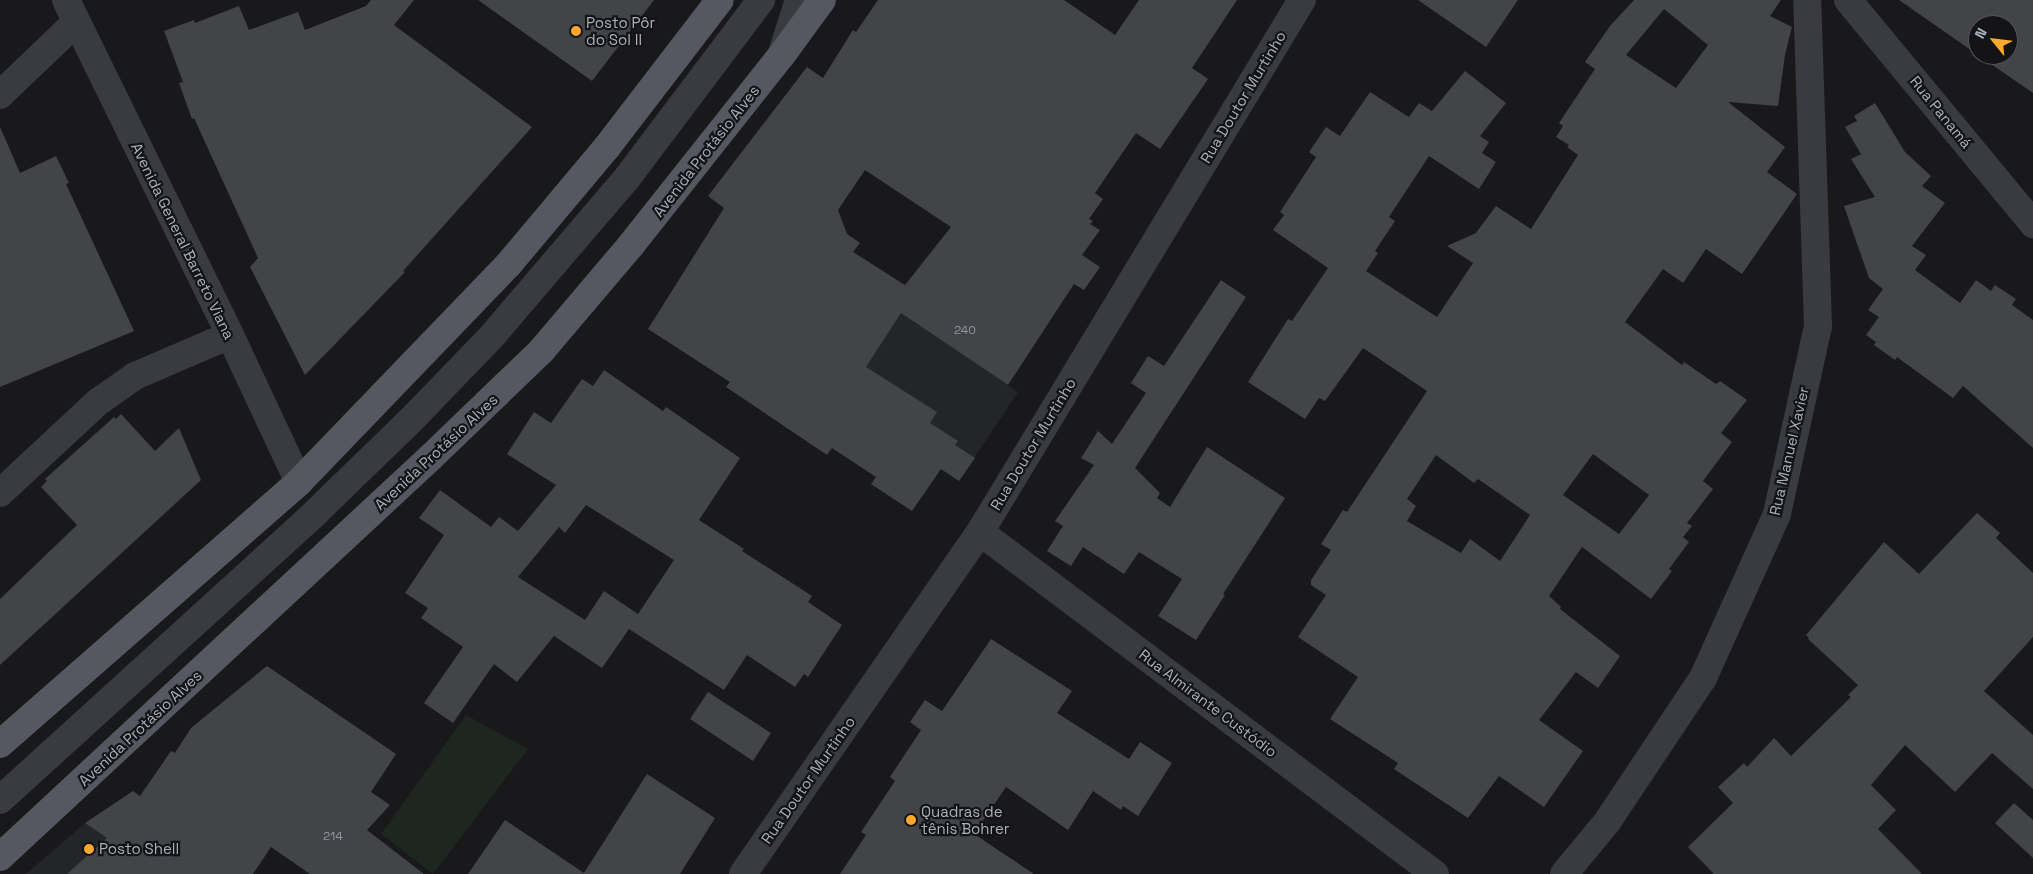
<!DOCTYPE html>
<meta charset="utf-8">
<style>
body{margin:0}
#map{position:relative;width:2033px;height:874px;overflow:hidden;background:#19191b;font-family:"Space Grotesk",sans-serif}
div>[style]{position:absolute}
.built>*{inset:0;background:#242528}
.green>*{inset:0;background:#1e271f}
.building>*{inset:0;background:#434448}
.minor>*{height:28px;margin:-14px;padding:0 14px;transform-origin:14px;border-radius:14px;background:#393b41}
.major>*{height:28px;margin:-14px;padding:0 14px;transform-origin:14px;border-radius:14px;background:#555860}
.dots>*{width:14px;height:14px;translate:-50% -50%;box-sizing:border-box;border:2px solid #141416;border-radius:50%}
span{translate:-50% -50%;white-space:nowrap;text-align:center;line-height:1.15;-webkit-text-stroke:4.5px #141416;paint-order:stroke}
.number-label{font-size:12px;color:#90969f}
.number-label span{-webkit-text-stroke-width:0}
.poi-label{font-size:15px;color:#aab1bc}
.left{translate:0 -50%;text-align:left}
.street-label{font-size:15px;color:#aab1bc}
.north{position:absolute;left:1968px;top:15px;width:50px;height:50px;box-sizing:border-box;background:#141416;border:1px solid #505358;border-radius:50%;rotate:299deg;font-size:14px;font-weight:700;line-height:20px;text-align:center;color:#aab1bc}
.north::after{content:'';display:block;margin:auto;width:18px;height:22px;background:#ffa82d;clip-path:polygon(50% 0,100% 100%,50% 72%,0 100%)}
</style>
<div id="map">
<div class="built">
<i style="clip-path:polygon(892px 307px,1018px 392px,959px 481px,832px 398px)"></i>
<i style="clip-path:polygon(85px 823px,159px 874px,26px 874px)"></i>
</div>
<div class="green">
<i style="clip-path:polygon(466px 715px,528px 749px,433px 874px,381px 834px)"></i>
</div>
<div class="building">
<i style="clip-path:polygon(371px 0,414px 0,394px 25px,532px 127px,403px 271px,405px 272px,305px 375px,250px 267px,258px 258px,194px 118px,192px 119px,179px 83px,183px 82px,164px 31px,194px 20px,195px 23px,239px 6px,249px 30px,298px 12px,305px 30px,366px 6px)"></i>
<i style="clip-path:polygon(478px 0,654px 0,592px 81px)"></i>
<i style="clip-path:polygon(evenodd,878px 0,1064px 0,1115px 35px,1139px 0,1237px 0,1192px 68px,1208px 79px,1160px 149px,1136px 133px,1095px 193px,1103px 199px,1089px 219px,1093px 221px,1090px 224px,1100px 230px,1082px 255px,1100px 267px,1084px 290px,1074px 284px,1008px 385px,901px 313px,866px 367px,937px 412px,930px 423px,958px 441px,955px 445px,975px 458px,959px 481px,941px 469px,912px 511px,871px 484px,876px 477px,832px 448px,827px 455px,726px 387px,730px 382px,648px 329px,724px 208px,708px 196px,807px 67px,823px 78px,853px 30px,856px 32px,878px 0,865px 170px,951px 227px,905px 285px,853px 252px,860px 243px,847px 234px,838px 210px,865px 170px)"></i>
<i style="clip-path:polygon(1418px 0,1518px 0,1486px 47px)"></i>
<i style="clip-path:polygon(evenodd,1634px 0,1781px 0,1770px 16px,1792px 27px,1785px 55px,1778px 106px,1728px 102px,1785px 147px,1767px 172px,1797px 194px,1742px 274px,1706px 249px,1683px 283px,1663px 269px,1625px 322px,1682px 365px,1684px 362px,1716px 384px,1720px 381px,1747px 400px,1721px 433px,1732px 442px,1703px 481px,1713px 489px,1687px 523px,1692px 526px,1683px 537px,1689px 542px,1669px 569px,1672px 571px,1651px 599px,1582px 547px,1549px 596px,1561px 607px,1560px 609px,1620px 656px,1598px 688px,1576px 672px,1539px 720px,1583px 751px,1544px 807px,1499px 776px,1468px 818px,1394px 769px,1398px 763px,1330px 719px,1358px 677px,1298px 637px,1326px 595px,1311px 585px,1311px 580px,1331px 550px,1321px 544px,1343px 510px,1347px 512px,1427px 391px,1363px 348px,1325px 401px,1319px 398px,1305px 419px,1248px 382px,1288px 319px,1292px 321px,1328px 268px,1273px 230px,1284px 215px,1280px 212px,1316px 157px,1309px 152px,1326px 127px,1340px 136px,1370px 92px,1409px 117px,1419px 103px,1432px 111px,1465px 71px,1506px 103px,1480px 136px,1489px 142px,1482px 153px,1496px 162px,1479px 189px,1429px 156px,1389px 217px,1395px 221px,1375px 251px,1378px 253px,1366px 271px,1437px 317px,1473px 263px,1447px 246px,1476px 233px,1496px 206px,1531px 229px,1578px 155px,1567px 147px,1569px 145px,1556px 137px,1563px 126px,1559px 123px,1595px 69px,1585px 62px,1610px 26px,1634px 0,1664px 9px,1708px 45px,1676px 88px,1626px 55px,1664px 9px,1634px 0,1593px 454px,1649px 495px,1619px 534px,1563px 495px,1593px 454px,1634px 0,1436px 455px,1474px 483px,1478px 479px,1530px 515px,1500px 561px,1470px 539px,1461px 553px,1407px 521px,1416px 506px,1407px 499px,1436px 455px)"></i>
<i style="clip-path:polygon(1899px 0,2033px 0,2033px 93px,1978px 55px,2008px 55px,2008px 25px,1978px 25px,1978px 55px)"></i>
<i style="clip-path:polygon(1875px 103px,1905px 152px,1931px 176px,1922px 186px,1945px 203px,1912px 246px,1926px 255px,1915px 270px,1960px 303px,1976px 280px,1991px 291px,1995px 285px,2016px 299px,2012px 305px,2033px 320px,2033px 448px,1963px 386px,1953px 398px,1897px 357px,1895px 360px,1874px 345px,1876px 342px,1866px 335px,1879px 317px,1868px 310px,1883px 289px,1869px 278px,1844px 206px,1875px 197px,1851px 159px,1861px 154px,1845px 127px,1857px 121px,1854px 116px)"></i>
<i style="clip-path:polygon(0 127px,20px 173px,56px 156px,69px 183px,66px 184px,134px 331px,0 387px)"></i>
<i style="clip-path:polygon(1221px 280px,1246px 297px,1135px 468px,1160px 493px,1157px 498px,1170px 507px,1207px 447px,1285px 498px,1223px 594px,1225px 595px,1196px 640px,1158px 616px,1182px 579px,1139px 552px,1124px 574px,1083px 547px,1071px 566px,1047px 551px,1063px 526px,1055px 521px,1094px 465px,1081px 458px,1098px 431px,1112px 444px,1146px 393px,1131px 383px,1148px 356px,1164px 366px)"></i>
<i style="clip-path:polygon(evenodd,604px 370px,663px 411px,666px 407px,740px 458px,699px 520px,744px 549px,742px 551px,812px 596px,808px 602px,842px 625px,808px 677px,804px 674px,795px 687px,747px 655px,724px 690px,629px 629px,602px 668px,554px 636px,517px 682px,494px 664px,453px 723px,424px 703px,463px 647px,421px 618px,428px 608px,405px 593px,444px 535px,419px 518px,440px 490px,491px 527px,499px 517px,518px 531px,556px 485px,507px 454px,534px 412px,551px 423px,582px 379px,593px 386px,604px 370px,586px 505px,674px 560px,638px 614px,604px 591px,585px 620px,518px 577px,559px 527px,565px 533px,586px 505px)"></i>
<i style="clip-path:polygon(121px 414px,155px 451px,179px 428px,201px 480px,0 665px,0 599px,77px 525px,41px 487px,47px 481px,45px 479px,114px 417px,116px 419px)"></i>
<i style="clip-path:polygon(1977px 513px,2000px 533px,1996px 538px,2033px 573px,2033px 637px,1984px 691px,2033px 735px,2033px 789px,1992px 753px,1955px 792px,1905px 745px,1871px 785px,1896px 810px,1878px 829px,1922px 874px,1714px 874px,1688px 847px,1733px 803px,1718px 787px,1744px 763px,1747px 767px,1774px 738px,1791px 756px,1851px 697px,1848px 695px,1858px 685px,1808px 639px,1809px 638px,1806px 635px,1884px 542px,1919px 574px)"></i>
<i style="clip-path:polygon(991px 639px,1072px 691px,1057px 713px,1129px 759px,1140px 742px,1172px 763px,1138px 816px,1123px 806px,1121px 810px,1093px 791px,1068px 830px,1006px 787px,974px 834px,1034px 874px,840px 874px,866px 835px,861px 832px,895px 781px,890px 777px,921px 730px,910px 722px,925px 700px,942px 711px)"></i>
<i style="clip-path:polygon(267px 666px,396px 754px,371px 792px,390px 805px,367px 830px,424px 874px,310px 874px,271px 847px,253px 874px,67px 874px,107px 838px,85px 823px,133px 791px,140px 796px,171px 751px,175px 753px,191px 728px)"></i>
<i style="clip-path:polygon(708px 692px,771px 733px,753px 761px,690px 719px)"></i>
<i style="clip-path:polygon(647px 774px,715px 818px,680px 874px,468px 874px,505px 820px,584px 873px)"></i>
<i style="clip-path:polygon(2014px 803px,2033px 820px,2033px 858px,1995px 823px)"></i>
</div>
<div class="minor">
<i style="left:66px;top:0;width:373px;rotate:63.9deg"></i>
<i style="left:230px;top:335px;width:162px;rotate:64.9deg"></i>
<i style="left:1848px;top:0;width:291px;rotate:50.4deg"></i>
<i style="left:783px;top:50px;width:52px;rotate:-72.3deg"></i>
<i style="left:0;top:95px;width:105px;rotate:-43.8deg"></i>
<i style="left:0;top:493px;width:134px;rotate:-42.9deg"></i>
<i style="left:98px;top:402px;width:45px;rotate:-35.1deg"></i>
<i style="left:135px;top:376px;width:103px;rotate:-23.3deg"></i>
<i style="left:980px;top:532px;width:569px;rotate:36.93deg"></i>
<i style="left:0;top:800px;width:428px;rotate:-42.3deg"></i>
<i style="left:316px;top:512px;width:131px;rotate:-44.1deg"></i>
<i style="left:410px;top:421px;width:118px;rotate:-46deg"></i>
<i style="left:492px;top:336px;width:208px;rotate:-49.5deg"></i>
<i style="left:627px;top:178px;width:223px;rotate:-53deg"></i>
<i style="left:743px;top:874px;width:416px;rotate:-55.3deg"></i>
<i style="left:980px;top:532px;width:622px;rotate:-58.82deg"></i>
<i style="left:1564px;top:874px;width:67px;rotate:-50.4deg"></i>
<i style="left:1607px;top:822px;width:173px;rotate:-56.3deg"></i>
<i style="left:1703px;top:678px;width:180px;rotate:-65.7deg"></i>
<i style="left:1777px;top:514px;width:192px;rotate:-77.7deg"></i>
<i style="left:1818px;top:326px;width:326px;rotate:-91.9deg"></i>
</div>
<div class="major">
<i style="left:0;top:744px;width:398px;rotate:-41.2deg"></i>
<i style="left:299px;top:482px;width:301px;rotate:-46.1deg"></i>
<i style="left:508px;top:265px;width:154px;rotate:-50deg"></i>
<i style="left:607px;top:147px;width:185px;rotate:-52.5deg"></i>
<i style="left:0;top:857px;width:588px;rotate:-42.86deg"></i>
<i style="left:431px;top:457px;width:154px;rotate:-43.9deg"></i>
<i style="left:542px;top:350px;width:138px;rotate:-49.7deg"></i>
<i style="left:631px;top:245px;width:241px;rotate:-51.6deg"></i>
<i style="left:781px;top:56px;width:69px;rotate:-53.8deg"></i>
</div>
<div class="dots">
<i style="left:576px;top:31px;background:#ffa82d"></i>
<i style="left:911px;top:820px;background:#ffa82d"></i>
<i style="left:89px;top:849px;background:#ffa82d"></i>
</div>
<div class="number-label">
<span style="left:965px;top:331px">240</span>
<span style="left:333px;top:837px">214</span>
</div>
<div class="poi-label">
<span class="left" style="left:586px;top:31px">Posto Pôr<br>do Sol II</span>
<span class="left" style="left:921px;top:820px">Quadras de<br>tênis Bohrer</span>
<span class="left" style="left:99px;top:849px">Posto Shell</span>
</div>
<div class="street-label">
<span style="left:1243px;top:97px;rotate:-59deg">Rua Doutor Murtinho</span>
<span style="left:1941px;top:112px;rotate:51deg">Rua Panamá</span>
<span style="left:706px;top:151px;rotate:-52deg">Avenida Protásio Alves</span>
<span style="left:183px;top:241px;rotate:64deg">Avenida General Barreto Viana</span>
<span style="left:1033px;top:444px;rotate:-59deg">Rua Doutor Murtinho</span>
<span style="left:1789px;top:451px;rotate:-77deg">Rua Manuel Xavier</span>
<span style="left:436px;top:452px;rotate:-43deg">Avenida Protásio Alves</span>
<span style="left:1208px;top:703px;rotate:37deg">Rua Almirante Custódio</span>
<span style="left:140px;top:728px;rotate:-43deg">Avenida Protásio Alves</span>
<span style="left:808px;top:780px;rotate:-55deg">Rua Doutor Murtinho</span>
</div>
<div class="north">N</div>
</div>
